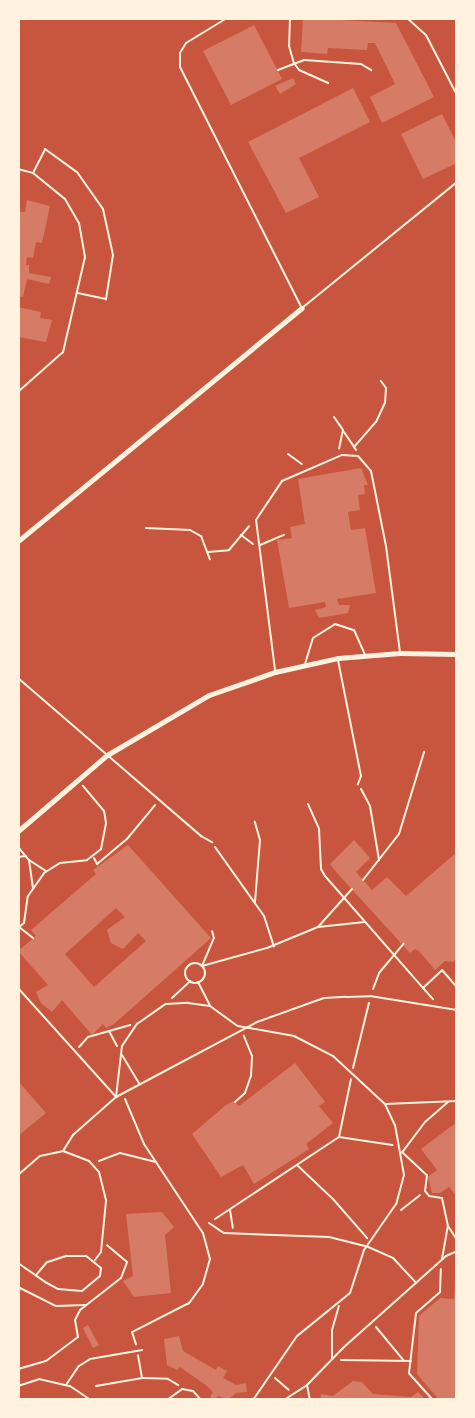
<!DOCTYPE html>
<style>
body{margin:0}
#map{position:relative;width:475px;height:1418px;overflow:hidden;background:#c8553d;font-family:Mulish,sans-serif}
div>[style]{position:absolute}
.building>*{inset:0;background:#d67c66}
.path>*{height:2px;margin:-1px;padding:0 1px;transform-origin:1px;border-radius:1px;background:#fff3e0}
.service>*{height:2px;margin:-1px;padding:0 1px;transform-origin:1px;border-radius:1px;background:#fff3e0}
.service>.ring{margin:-1px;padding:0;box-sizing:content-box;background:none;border:2px solid #fff3e0;border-radius:50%}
.minor>*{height:5px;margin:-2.5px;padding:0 2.5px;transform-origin:2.5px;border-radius:2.5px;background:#fff3e0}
span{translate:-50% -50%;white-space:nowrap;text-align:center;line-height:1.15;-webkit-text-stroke:6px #fff3e0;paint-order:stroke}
.frame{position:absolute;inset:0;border:20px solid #fff3e0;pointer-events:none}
</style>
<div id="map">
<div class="building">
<i style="clip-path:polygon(303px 18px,396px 23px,434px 97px,382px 123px,370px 97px,395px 84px,375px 43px,368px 43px,367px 50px,328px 48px,327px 54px,301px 52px)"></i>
<i style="clip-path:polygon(254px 25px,282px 79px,231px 105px,203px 51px)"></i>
<i style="clip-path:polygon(293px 78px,296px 84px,280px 94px,275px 86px)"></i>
<i style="clip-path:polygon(353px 88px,370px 122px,299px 158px,319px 197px,286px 213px,248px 142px)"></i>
<i style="clip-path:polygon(442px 114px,457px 144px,457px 163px,423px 179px,401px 134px)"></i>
<i style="clip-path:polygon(27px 200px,50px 206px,42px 243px,36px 242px,33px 258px,27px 257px,26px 265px,29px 265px,29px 273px,51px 277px,49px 284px,27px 279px,23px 297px,18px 296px,18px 212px,25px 212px)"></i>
<i style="clip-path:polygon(18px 307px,41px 312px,40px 318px,52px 320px,46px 342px,18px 337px)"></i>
<i style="clip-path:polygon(361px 468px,368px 485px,364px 485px,365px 494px,358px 495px,360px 510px,348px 512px,351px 530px,365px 528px,376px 593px,337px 599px,339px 605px,350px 605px,348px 613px,319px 618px,315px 610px,326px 607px,325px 602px,289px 608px,277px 540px,292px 538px,290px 527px,305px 524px,298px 479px)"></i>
<i style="clip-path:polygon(354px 840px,370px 858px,356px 872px,372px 890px,387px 877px,406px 896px,457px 852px,457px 958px,453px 962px,445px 961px,435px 970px,419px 951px,415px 949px,410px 953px,337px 873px,330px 864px)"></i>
<i style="clip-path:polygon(evenodd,128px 845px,211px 938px,114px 1024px,106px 1028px,103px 1024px,92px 1035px,62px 1000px,52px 1012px,41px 1003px,36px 992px,48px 985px,18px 951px,36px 936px,31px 930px,96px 874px,93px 870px,128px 845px,116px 908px,125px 917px,107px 930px,111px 943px,123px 949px,138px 933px,146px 941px,94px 987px,65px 954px,116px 908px)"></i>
<i style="clip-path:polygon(295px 1063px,325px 1102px,319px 1106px,333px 1123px,306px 1144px,309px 1149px,254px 1184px,243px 1165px,221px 1177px,192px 1134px,226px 1105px,234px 1101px,239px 1106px)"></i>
<i style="clip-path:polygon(18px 1081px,46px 1113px,18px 1136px)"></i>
<i style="clip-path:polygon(457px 1122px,457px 1197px,449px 1187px,440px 1193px,432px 1193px,428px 1177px,437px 1170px,421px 1149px)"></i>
<i style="clip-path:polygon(162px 1212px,174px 1227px,165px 1235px,171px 1293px,134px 1297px,123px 1281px,133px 1276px,126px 1214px)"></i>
<i style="clip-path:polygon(455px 1284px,457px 1400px,439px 1400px,417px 1374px,419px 1316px,440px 1298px,454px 1299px)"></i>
<i style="clip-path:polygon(88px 1325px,99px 1345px,93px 1348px,83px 1328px)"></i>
<i style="clip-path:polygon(179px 1336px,183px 1351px,216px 1370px,218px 1366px,227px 1371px,223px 1378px,236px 1385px,246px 1383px,247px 1392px,236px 1393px,228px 1400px,219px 1396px,214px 1400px,210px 1397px,213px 1392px,207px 1386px,180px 1367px,177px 1370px,167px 1365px,164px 1339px)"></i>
<i style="clip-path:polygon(353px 1381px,362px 1382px,373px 1394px,411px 1397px,418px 1392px,426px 1400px,320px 1400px,321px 1394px,333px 1396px)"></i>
</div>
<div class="path">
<i style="left:334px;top:417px;width:16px;rotate:55deg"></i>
<i style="left:343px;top:430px;width:19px;rotate:102deg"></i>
<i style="left:344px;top:432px;width:18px;rotate:56deg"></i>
<i style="left:356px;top:450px;width:4px;rotate:-124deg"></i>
<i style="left:354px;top:447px;width:33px;rotate:-49deg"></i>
<i style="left:376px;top:422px;width:21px;rotate:-65deg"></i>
<i style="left:385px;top:403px;width:15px;rotate:-86deg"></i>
<i style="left:386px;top:388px;width:9px;rotate:-126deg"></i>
<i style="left:288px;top:454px;width:17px;rotate:36deg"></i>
<i style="left:146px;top:528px;width:44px;rotate:2.6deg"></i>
<i style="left:190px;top:530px;width:13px;rotate:29deg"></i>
<i style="left:201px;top:536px;width:25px;rotate:69deg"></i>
<i style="left:241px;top:535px;width:15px;rotate:37deg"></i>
<i style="left:208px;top:552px;width:21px;rotate:-5deg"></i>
<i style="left:229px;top:550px;width:31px;rotate:-50deg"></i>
<i style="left:361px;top:789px;width:19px;rotate:62deg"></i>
<i style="left:370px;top:806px;width:55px;rotate:80.5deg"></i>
<i style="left:308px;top:804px;width:27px;rotate:66deg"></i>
<i style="left:319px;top:829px;width:40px;rotate:87.1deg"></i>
<i style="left:321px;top:869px;width:8px;rotate:60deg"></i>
<i style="left:325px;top:876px;width:149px;rotate:48.8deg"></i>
<i style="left:423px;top:988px;width:26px;rotate:-43deg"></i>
<i style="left:442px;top:970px;width:23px;rotate:49deg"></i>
<i style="left:18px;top:847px;width:17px;rotate:50deg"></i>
<i style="left:29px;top:860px;width:27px;rotate:82deg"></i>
<i style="left:215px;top:847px;width:85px;rotate:54.6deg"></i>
<i style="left:264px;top:916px;width:32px;rotate:72deg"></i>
<i style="left:18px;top:857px;width:8px;rotate:-7deg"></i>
<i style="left:94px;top:858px;width:7px;rotate:63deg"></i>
<i style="left:97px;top:864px;width:39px;rotate:-40deg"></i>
<i style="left:127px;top:839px;width:44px;rotate:-50.5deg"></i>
<i style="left:29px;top:860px;width:20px;rotate:33deg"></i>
<i style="left:363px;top:880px;width:58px;rotate:-52deg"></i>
<i style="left:399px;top:834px;width:86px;rotate:-73deg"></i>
<i style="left:255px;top:902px;width:62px;rotate:-85.4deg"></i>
<i style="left:260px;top:840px;width:19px;rotate:-106deg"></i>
<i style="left:19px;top:927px;width:18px;rotate:38deg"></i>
<i style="left:318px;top:927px;width:51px;rotate:-48.2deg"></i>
<i style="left:18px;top:928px;width:8px;rotate:-40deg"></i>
<i style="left:24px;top:923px;width:27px;rotate:-82deg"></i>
<i style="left:28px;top:896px;width:28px;rotate:-55deg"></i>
<i style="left:44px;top:873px;width:19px;rotate:-32deg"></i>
<i style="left:60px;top:863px;width:27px;rotate:-6deg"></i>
<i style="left:87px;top:860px;width:18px;rotate:-38deg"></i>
<i style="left:101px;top:849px;width:26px;rotate:-79deg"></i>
<i style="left:106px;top:823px;width:12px;rotate:-99deg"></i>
<i style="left:104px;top:811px;width:33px;rotate:-130deg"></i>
<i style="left:202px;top:966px;width:67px;rotate:-15.5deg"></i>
<i style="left:267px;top:948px;width:55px;rotate:-22.4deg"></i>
<i style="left:318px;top:927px;width:47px;rotate:-6.1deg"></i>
<i style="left:202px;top:966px;width:30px;rotate:-67deg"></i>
<i style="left:214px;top:938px;width:7px;rotate:-106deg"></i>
<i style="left:423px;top:988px;width:15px;rotate:48deg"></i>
<i style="left:373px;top:989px;width:17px;rotate:-69deg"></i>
<i style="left:379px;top:973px;width:38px;rotate:-50deg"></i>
<i style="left:172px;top:998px;width:25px;rotate:-43deg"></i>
<i style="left:109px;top:1031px;width:17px;rotate:62deg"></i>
<i style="left:79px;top:1047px;width:13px;rotate:-48deg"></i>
<i style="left:88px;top:1037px;width:44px;rotate:-15.9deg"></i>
<i style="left:353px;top:1068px;width:67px;rotate:-76.2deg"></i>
<i style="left:125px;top:1099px;width:49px;rotate:67.1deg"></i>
<i style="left:144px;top:1144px;width:107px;rotate:56.5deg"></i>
<i style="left:203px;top:1233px;width:27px;rotate:75deg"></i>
<i style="left:210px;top:1259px;width:26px;rotate:106deg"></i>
<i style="left:203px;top:1284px;width:24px;rotate:126deg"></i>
<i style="left:189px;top:1303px;width:64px;rotate:153deg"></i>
<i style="left:132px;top:1332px;width:13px;rotate:72deg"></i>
<i style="left:235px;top:1102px;width:13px;rotate:-42deg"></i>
<i style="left:245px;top:1093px;width:18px;rotate:-71deg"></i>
<i style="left:251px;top:1076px;width:20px;rotate:-87deg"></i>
<i style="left:252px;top:1056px;width:22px;rotate:-112deg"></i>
<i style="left:339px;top:1137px;width:54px;rotate:8.6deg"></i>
<i style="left:99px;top:1161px;width:22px;rotate:-21deg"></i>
<i style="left:120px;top:1153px;width:37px;rotate:14deg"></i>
<i style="left:297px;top:1165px;width:50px;rotate:43.4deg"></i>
<i style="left:333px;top:1199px;width:52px;rotate:48.9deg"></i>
<i style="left:230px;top:1210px;width:18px;rotate:81deg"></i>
<i style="left:401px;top:1210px;width:24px;rotate:-38deg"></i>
<i style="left:215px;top:1219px;width:149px;rotate:-33.5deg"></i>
<i style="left:339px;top:1137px;width:59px;rotate:-78.3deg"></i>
<i style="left:18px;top:1287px;width:42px;rotate:26.6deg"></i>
<i style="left:56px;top:1306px;width:29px;rotate:-2deg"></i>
<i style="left:376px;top:1327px;width:44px;rotate:50.5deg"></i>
<i style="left:341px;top:1360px;width:70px;rotate:0.8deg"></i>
<i style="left:18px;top:1369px;width:29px;rotate:-16deg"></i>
<i style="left:46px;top:1361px;width:40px;rotate:-37deg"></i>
<i style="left:78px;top:1337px;width:17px;rotate:-100deg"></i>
<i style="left:75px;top:1320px;width:11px;rotate:-63deg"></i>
<i style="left:80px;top:1310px;width:52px;rotate:-38deg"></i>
<i style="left:121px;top:1278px;width:17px;rotate:-69deg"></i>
<i style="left:127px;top:1262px;width:26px;rotate:-140deg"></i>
<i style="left:143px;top:1378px;width:25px;rotate:2deg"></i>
<i style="left:168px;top:1379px;width:12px;rotate:31deg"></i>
<i style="left:275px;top:1378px;width:18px;rotate:41deg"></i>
<i style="left:96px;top:1386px;width:47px;rotate:-9.9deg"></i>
<i style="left:142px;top:1378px;width:23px;rotate:-100deg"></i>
<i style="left:433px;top:1400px;width:36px;rotate:-132deg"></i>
<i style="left:409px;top:1373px;width:60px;rotate:-83.3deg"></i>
<i style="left:416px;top:1313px;width:32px;rotate:-41deg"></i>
<i style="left:440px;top:1292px;width:23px;rotate:-88deg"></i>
</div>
<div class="service">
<i style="left:227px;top:18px;width:48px;rotate:148.6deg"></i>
<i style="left:186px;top:43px;width:12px;rotate:121deg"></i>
<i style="left:180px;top:53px;width:14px;rotate:90deg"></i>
<i style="left:180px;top:67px;width:270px;rotate:63.2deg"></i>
<i style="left:302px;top:308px;width:200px;rotate:-39.1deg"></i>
<i style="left:290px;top:18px;width:28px;rotate:92deg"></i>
<i style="left:289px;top:46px;width:18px;rotate:74deg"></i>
<i style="left:294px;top:63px;width:9px;rotate:54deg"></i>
<i style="left:299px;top:70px;width:32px;rotate:24deg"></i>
<i style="left:407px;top:18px;width:25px;rotate:42deg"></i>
<i style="left:426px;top:35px;width:68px;rotate:62.7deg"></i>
<i style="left:278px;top:70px;width:28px;rotate:-21deg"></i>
<i style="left:304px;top:60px;width:57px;rotate:4deg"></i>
<i style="left:361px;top:64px;width:12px;rotate:31deg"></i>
<i style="left:18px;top:169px;width:16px;rotate:15deg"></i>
<i style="left:33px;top:173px;width:41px;rotate:39.1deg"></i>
<i style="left:65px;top:199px;width:28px;rotate:60deg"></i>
<i style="left:79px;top:223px;width:35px;rotate:80deg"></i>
<i style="left:85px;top:257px;width:98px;rotate:103deg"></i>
<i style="left:63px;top:352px;width:60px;rotate:138.4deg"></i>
<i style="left:33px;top:173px;width:27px;rotate:-63deg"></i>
<i style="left:45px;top:149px;width:39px;rotate:36deg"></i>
<i style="left:77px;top:172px;width:45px;rotate:54.9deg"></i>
<i style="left:103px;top:209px;width:47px;rotate:77.7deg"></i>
<i style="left:113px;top:255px;width:45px;rotate:99deg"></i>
<i style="left:106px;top:299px;width:29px;rotate:-168deg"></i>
<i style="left:260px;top:545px;width:26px;rotate:-23deg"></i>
<i style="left:338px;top:660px;width:118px;rotate:78.8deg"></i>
<i style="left:361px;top:776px;width:9px;rotate:111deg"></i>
<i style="left:305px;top:664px;width:27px;rotate:-73deg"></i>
<i style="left:313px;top:638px;width:26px;rotate:-32deg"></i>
<i style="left:335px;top:624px;width:20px;rotate:18deg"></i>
<i style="left:354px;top:630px;width:27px;rotate:66deg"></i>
<i style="left:275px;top:670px;width:151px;rotate:-97.2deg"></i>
<i style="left:256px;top:520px;width:47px;rotate:-56.3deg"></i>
<i style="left:282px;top:481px;width:65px;rotate:-23.4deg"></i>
<i style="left:342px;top:455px;width:16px;rotate:4deg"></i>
<i style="left:358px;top:456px;width:20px;rotate:49deg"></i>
<i style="left:371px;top:471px;width:76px;rotate:78.7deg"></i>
<i style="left:386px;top:546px;width:108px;rotate:82.5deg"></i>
<i style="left:18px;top:678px;width:242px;rotate:40.8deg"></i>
<i style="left:201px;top:836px;width:13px;rotate:29deg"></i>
<i class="ring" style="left:185px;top:963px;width:18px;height:18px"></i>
<i style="left:198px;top:982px;width:27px;rotate:63deg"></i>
<i style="left:18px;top:988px;width:147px;rotate:48deg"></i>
<i style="left:122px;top:1055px;width:33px;rotate:59deg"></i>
<i style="left:116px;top:1097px;width:51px;rotate:-83.3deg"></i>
<i style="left:122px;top:1046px;width:27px;rotate:-56deg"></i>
<i style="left:137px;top:1024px;width:35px;rotate:-35deg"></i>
<i style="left:166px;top:1004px;width:22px;rotate:-3deg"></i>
<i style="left:188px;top:1003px;width:22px;rotate:8deg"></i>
<i style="left:210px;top:1006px;width:34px;rotate:36deg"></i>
<i style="left:238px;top:1026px;width:57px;rotate:10.1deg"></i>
<i style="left:294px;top:1036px;width:44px;rotate:27.1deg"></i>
<i style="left:333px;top:1056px;width:71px;rotate:42.7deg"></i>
<i style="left:385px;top:1104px;width:23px;rotate:65deg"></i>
<i style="left:395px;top:1125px;width:51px;rotate:79.8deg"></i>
<i style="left:404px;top:1175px;width:30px;rotate:105deg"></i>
<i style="left:396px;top:1204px;width:56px;rotate:124.8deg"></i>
<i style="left:364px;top:1250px;width:45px;rotate:108deg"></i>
<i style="left:350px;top:1293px;width:68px;rotate:140.9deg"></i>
<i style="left:297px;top:1336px;width:78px;rotate:124.5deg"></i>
<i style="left:448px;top:1102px;width:30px;rotate:139deg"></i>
<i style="left:425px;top:1122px;width:38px;rotate:127deg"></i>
<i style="left:402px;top:1152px;width:34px;rotate:43deg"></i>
<i style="left:427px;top:1175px;width:16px;rotate:97deg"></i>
<i style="left:425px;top:1191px;width:6px;rotate:51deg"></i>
<i style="left:429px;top:1196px;width:13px;rotate:9deg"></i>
<i style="left:442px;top:1198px;width:29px;rotate:78deg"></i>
<i style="left:448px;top:1226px;width:17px;rotate:57deg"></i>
<i style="left:385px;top:1104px;width:72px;rotate:-2.4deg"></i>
<i style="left:63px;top:1151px;width:19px;rotate:-58deg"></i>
<i style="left:73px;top:1135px;width:57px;rotate:-41.5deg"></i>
<i style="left:116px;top:1097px;width:160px;rotate:-28deg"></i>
<i style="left:257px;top:1022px;width:71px;rotate:-19.7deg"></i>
<i style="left:324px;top:998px;width:22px;rotate:-3deg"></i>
<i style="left:346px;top:997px;width:24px;rotate:-2deg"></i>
<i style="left:370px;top:996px;width:88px;rotate:9.1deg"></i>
<i style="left:18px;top:1175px;width:29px;rotate:-41deg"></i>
<i style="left:40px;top:1156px;width:24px;rotate:-12deg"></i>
<i style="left:63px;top:1151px;width:28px;rotate:21deg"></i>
<i style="left:89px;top:1161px;width:15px;rotate:48deg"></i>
<i style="left:99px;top:1172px;width:30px;rotate:76deg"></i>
<i style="left:106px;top:1201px;width:51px;rotate:95.6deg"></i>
<i style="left:101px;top:1252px;width:10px;rotate:127deg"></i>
<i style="left:209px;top:1223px;width:18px;rotate:34deg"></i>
<i style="left:224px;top:1233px;width:105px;rotate:2.2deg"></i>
<i style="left:329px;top:1237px;width:38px;rotate:14deg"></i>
<i style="left:366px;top:1246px;width:30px;rotate:24deg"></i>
<i style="left:393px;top:1258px;width:34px;rotate:47deg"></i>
<i style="left:442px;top:1259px;width:34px;rotate:-80deg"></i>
<i style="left:18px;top:1263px;width:33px;rotate:35deg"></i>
<i style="left:45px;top:1282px;width:15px;rotate:28deg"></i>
<i style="left:58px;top:1289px;width:24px;rotate:5deg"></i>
<i style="left:82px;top:1291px;width:23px;rotate:-40deg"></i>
<i style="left:100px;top:1276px;width:8px;rotate:-83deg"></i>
<i style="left:101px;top:1268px;width:19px;rotate:-141deg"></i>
<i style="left:86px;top:1256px;width:20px;rotate:180deg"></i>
<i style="left:66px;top:1256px;width:20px;rotate:162deg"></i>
<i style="left:47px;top:1262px;width:17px;rotate:130deg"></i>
<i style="left:332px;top:1359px;width:29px;rotate:-90deg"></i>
<i style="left:332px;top:1330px;width:25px;rotate:-74deg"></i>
<i style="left:66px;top:1385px;width:23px;rotate:-56deg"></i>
<i style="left:79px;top:1366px;width:13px;rotate:-32deg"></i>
<i style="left:90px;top:1359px;width:53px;rotate:-9.8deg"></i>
<i style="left:307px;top:1385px;width:15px;rotate:79deg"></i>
<i style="left:18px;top:1386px;width:22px;rotate:-18deg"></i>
<i style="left:39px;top:1379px;width:32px;rotate:13deg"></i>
<i style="left:70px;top:1386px;width:25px;rotate:34deg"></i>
<i style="left:167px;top:1400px;width:19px;rotate:-36deg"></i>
<i style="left:182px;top:1389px;width:11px;rotate:10deg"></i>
<i style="left:193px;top:1391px;width:12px;rotate:48deg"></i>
<i style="left:284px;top:1400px;width:27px;rotate:-33deg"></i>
<i style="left:307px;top:1385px;width:53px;rotate:-45.8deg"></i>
<i style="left:344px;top:1347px;width:137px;rotate:-41.7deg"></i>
<i style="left:446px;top:1256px;width:12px;rotate:-24deg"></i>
</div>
<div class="minor">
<i style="left:18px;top:541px;width:367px;rotate:-39.4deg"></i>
<i style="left:18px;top:831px;width:117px;rotate:-40.5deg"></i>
<i style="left:107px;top:755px;width:118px;rotate:-30.5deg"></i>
<i style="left:209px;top:695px;width:70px;rotate:-19.2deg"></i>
<i style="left:275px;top:672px;width:65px;rotate:-12.5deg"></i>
<i style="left:338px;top:658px;width:62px;rotate:-4.6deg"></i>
<i style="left:400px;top:653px;width:57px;rotate:1deg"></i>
</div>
<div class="frame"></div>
</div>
